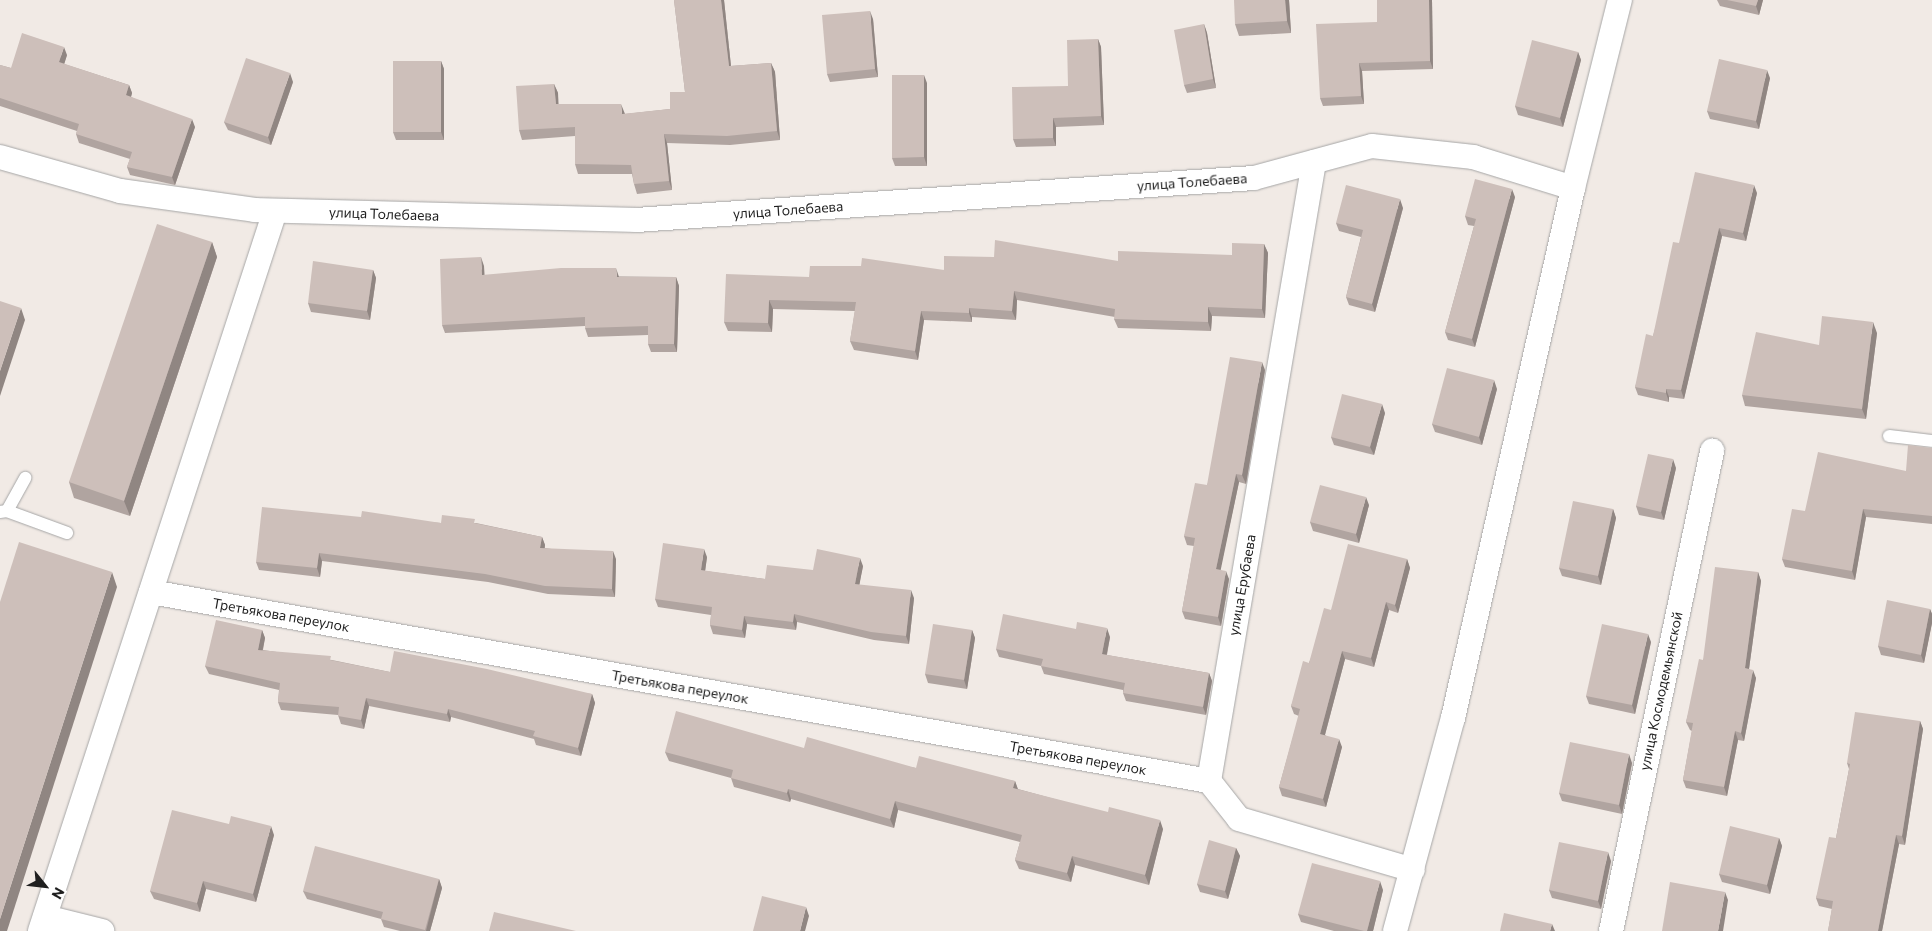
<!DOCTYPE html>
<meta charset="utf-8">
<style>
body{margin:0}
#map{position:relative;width:1932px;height:931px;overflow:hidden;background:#f1eae5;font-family:Commissioner,sans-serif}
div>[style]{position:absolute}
.roads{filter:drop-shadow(0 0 1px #a6a6a6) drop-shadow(0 0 1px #a6a6a6)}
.lane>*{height:12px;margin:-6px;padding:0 6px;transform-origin:6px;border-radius:6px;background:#fff}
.street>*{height:24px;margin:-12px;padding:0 12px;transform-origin:12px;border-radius:12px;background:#fff}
.wall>*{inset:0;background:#b0a4a0}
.shaded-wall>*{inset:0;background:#908682}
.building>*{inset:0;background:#cdbfba}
span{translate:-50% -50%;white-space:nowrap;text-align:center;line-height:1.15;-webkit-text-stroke:5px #fff;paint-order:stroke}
.street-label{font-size:14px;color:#1f1f1f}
.north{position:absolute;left:20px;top:861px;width:50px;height:50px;-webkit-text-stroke:4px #fff;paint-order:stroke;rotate:119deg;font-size:14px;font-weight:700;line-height:20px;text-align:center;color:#1f1f1f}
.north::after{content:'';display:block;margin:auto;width:18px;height:22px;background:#1f1f1f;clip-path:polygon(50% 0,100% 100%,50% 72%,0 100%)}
</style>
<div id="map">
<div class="roads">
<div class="lane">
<i style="left:1889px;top:436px;width:43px;rotate:6.6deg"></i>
<i style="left:7px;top:511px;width:64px;rotate:20.1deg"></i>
<i style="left:0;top:512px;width:7px;rotate:-8deg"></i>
<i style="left:7px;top:511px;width:38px;rotate:-61deg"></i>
</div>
<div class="street">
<i style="left:0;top:157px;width:125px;rotate:15.8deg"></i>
<i style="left:120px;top:191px;width:136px;rotate:8deg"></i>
<i style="left:255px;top:210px;width:381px;rotate:1.5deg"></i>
<i style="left:636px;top:220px;width:619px;rotate:-3.89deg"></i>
<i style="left:1254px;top:178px;width:122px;rotate:-15.2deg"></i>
<i style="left:1372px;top:146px;width:102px;rotate:6.2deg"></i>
<i style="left:1473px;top:157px;width:105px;rotate:17.2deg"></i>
<i style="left:1314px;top:162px;width:628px;rotate:99.63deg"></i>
<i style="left:1209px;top:781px;width:48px;rotate:51.7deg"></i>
<i style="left:1239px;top:819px;width:181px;rotate:16.3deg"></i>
<i style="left:151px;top:592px;width:1075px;rotate:10.13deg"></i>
<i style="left:45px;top:917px;width:59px;rotate:13.8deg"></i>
<i style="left:40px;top:931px;width:757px;rotate:-71.92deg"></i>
<i style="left:1395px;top:931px;width:221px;rotate:-74.8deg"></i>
<i style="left:1453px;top:718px;width:543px;rotate:-77.24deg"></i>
<i style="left:1573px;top:188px;width:194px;rotate:-76deg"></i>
<i style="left:1611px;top:931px;width:491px;rotate:-78.1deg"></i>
</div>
</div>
<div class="wall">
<i style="clip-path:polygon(674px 0,724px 0,731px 66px,771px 63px,775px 72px,780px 140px,730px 145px,667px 143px,672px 190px,637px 194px,634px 184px,632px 174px,578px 174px,575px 164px,575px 136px,522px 140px,519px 130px,554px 84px,558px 93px,558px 104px,625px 114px,670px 109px,685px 92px)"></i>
<i style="clip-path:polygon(1289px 0,1291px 33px,1239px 36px,1235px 24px)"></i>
<i style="clip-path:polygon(1432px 0,1433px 69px,1362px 71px,1364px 104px,1323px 106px,1320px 98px,1377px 22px)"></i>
<i style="clip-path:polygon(1717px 0,1763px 0,1759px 15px,1720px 6px)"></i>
<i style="clip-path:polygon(873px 19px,878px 77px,830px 82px,827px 74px)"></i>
<i style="clip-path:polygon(1204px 24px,1207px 33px,1216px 88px,1187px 93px,1184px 85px)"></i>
<i style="clip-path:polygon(1098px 39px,1101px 47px,1104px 125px,1056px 127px,1056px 146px,1016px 147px,1013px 139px,1068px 86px)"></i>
<i style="clip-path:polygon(1578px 52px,1581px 60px,1563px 127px,1518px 115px,1515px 106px)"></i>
<i style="clip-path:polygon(67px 55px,64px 64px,129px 85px,132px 93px,131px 97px,195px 127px,175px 185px,130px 175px,127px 167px,130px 159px,79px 143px,76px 134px,77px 131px,0 106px,0 65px,11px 68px)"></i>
<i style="clip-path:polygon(441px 61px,444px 69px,444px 140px,396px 140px,393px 132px)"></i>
<i style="clip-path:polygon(1770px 78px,1759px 129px,1710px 119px,1707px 111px)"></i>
<i style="clip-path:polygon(293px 82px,271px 145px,228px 130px,224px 122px)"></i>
<i style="clip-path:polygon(927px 83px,927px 166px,895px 166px,892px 158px)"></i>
<i style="clip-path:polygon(1757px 193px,1746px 241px,1722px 236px,1684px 399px,1669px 397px,1669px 402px,1638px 395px,1635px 387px,1653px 336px,1679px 243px)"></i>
<i style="clip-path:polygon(1515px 197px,1475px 347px,1448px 340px,1445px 332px,1474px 226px,1468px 225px,1465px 216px)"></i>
<i style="clip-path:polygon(1403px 208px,1375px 312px,1349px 305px,1346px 297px,1361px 237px,1339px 231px,1336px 223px)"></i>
<i style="clip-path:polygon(212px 242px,217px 257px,130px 516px,74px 498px,69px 482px)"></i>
<i style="clip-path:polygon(1264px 244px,1268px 253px,1265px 318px,1212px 316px,1211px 331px,1118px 328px,1114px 319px,1115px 317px,1017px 300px,1016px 320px,972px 317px,972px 322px,924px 320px,918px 360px,854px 350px,850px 341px,855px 311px,773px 309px,772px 332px,728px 331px,724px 322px,809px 277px,1232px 255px)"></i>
<i style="clip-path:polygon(484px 266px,484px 275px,676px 277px,679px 286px,677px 352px,651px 352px,648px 344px,648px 335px,588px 337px,585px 328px,585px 326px,445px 333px,442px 325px)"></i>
<i style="clip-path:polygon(373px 270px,376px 278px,370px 320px,311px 312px,308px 303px)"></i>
<i style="clip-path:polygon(1877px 333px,1866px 419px,1745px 406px,1742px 395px,1819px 345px)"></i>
<i style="clip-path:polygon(1265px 370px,1246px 484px,1239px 482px,1220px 570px,1229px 579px,1221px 626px,1185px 619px,1182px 611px,1194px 546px,1187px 545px,1184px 536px,1207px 485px)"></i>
<i style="clip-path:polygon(1497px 389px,1482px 445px,1435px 432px,1432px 424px)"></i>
<i style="clip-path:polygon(1385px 413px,1374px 455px,1334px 445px,1331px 437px)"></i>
<i style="clip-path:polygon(1932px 448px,1932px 524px,1866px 517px,1855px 580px,1785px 567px,1782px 559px,1805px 511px,1906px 471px)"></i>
<i style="clip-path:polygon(1676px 468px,1664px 520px,1639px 515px,1636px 506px)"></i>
<i style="clip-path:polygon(1369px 505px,1359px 543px,1313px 531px,1310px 522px)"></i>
<i style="clip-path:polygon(1613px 509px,1616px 518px,1601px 585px,1562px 576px,1559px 568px)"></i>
<i style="clip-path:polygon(361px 517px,441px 523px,476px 523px,542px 537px,545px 545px,545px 548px,616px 559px,615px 597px,548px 594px,488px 582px,322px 561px,320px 577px,259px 570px,256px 562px)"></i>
<i style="clip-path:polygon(707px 557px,705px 571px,765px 579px,813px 570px,863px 566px,859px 585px,914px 598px,909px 644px,874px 640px,797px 622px,796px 630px,747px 624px,745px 638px,713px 634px,710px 625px,711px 615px,658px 607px,655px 599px)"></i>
<i style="clip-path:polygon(1407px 559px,1410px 568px,1398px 613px,1389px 610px,1374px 667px,1345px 659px,1325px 735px,1342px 747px,1326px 807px,1282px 796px,1279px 787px,1299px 716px,1294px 714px,1291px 706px,1331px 610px)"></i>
<i style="clip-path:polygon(1758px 572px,1761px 581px,1749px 669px,1756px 678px,1744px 741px,1738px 740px,1727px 796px,1686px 788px,1683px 780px,1692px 731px,1690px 730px,1686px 722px,1703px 660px)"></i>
<i style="clip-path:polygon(1930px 609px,1932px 614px,1932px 623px,1924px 663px,1881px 655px,1878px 646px)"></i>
<i style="clip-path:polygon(262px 630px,265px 638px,263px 650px,332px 660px,390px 672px,592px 694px,595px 703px,581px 756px,536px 745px,534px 739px,451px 717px,450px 722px,369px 706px,364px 729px,341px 724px,338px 715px,281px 710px,278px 702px,279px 690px,209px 674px,205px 666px)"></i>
<i style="clip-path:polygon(972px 630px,975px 638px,967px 689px,928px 683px,925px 674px)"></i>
<i style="clip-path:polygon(1110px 637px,1107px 655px,1209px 673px,1212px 681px,1206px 715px,1126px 701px,1123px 693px,1123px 690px,1044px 674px,1041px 666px,999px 657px,996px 649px)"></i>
<i style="clip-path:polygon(1651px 642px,1635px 714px,1589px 704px,1586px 696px)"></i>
<i style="clip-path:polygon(1920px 721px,1923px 729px,1905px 845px,1899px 844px,1882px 931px,1828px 931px,1832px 909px,1819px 906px,1816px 898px,1836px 838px,1849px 769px,1847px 763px)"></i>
<i style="clip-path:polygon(804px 748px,916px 768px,1015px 781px,1018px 789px,1163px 829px,1149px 885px,1075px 865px,1071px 882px,1019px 869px,1015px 860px,1020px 842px,898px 810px,894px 828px,791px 799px,790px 802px,734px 787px,731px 778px,669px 761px,665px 752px)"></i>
<i style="clip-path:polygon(1632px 763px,1622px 814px,1562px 801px,1559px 793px)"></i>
<i style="clip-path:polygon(274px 835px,256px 902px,206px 889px,200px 912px,154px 899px,150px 891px)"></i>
<i style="clip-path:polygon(1779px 838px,1782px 846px,1770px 894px,1722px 882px,1719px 874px)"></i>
<i style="clip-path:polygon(1236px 848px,1240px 856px,1228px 899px,1200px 892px,1197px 884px)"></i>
<i style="clip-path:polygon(1611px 861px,1601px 909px,1552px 898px,1549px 890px)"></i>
<i style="clip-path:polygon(439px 879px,442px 888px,430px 931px,400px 931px,384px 927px,381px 919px,307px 899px,303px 891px)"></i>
<i style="clip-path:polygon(1383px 890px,1373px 931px,1334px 931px,1301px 922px,1298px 914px)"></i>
</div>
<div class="shaded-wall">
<i style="clip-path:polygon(721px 0,724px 0,732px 76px,729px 66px)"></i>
<i style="clip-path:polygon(1285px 0,1289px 0,1291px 33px,1287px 21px)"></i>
<i style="clip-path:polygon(1429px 0,1432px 0,1433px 69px,1430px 61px)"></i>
<i style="clip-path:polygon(1758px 0,1763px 0,1759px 15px,1756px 6px)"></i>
<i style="clip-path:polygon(870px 11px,873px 19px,878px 77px,875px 69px)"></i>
<i style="clip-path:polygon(1204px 24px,1207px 33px,1216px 88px,1213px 79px)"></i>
<i style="clip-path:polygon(1098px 39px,1101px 47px,1104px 125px,1101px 116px)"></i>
<i style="clip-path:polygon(64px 47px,67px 55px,62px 71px,59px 62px)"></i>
<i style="clip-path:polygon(1578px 52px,1581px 60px,1563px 127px,1560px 118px)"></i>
<i style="clip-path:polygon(441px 61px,444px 69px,444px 140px,441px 132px)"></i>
<i style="clip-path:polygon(771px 63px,775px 72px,780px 140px,777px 131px)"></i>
<i style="clip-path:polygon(1359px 63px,1362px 71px,1364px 104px,1361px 96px)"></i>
<i style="clip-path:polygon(1767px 70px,1770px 78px,1759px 129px,1756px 121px)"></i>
<i style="clip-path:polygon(290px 73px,293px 82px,271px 145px,268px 137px)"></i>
<i style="clip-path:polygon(924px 75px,927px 83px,927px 166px,924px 157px)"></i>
<i style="clip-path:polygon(554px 84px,558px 93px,559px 113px,556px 104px)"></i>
<i style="clip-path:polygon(129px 85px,132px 93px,129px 104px,126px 95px)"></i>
<i style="clip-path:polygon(621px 104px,625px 114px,622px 114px)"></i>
<i style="clip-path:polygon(1053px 118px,1056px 127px,1056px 146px,1053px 138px)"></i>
<i style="clip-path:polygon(192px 119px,195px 127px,175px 185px,172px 177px)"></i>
<i style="clip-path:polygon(664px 134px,667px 143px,672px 190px,669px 181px)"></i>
<i style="clip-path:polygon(1754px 185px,1757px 193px,1746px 241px,1743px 233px)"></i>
<i style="clip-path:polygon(1512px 189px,1515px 197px,1475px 347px,1472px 339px)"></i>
<i style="clip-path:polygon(1400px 199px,1403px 208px,1375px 312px,1372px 304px)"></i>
<i style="clip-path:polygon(1719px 228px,1722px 236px,1684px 399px,1681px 390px)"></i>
<i style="clip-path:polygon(212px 242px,217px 257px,130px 516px,124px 501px)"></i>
<i style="clip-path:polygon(1264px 244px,1268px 253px,1265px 318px,1262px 309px)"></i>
<i style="clip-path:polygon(481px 257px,484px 266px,485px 283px,482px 275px)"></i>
<i style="clip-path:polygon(616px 268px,619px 277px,617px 277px)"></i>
<i style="clip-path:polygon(373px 270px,376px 278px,370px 320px,367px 311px)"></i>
<i style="clip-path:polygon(676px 277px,679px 286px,677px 352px,674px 344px)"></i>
<i style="clip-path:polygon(1014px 291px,1017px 300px,1016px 320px,1012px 311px)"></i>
<i style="clip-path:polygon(769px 300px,773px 309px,772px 332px,768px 323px)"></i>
<i style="clip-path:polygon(1208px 307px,1212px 316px,1211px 331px,1208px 322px)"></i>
<i style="clip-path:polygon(21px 308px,25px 320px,0 396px,0 371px)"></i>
<i style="clip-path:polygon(969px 308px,972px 317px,972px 322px,969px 313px)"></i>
<i style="clip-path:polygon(921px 311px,924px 320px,918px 360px,915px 351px)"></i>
<i style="clip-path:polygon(1873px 322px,1877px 333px,1866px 419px,1862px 409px)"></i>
<i style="clip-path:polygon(1262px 362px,1265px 370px,1246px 484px,1242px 475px)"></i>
<i style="clip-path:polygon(1494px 380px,1497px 389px,1482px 445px,1479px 437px)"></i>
<i style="clip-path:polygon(1666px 389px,1669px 397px,1669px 402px,1666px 393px)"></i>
<i style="clip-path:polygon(1382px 404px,1385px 413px,1374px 455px,1370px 447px)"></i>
<i style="clip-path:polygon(1673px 459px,1676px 468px,1664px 520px,1661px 512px)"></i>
<i style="clip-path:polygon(1236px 474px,1239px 482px,1219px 578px,1216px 569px)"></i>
<i style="clip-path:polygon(1366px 497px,1369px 505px,1359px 543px,1356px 534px)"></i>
<i style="clip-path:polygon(1613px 509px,1616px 518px,1601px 585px,1598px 576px)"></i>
<i style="clip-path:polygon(1863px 509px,1866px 517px,1855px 580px,1852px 571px)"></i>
<i style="clip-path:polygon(542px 537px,545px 545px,543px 556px,540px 548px)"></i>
<i style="clip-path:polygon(704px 549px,707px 557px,704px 579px,701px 570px)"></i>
<i style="clip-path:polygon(613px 551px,616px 559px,615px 597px,612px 589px)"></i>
<i style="clip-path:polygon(319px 553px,322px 561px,320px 577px,317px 568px)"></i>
<i style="clip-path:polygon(860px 558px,863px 566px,858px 592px,855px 584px)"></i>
<i style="clip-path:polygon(1407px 559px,1410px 568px,1398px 613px,1395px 605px)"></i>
<i style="clip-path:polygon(1226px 571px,1229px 579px,1221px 626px,1218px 617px)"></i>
<i style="clip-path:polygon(112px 572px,117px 587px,7px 931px,0 931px,0 919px)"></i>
<i style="clip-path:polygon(1758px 572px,1761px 581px,1748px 676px,1745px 668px)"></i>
<i style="clip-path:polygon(911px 590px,914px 598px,909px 644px,906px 636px)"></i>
<i style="clip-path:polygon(1386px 602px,1389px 610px,1374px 667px,1371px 658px)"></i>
<i style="clip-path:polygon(1930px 609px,1932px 614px,1932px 623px,1924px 663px,1921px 655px)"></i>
<i style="clip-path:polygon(794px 614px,797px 622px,796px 630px,793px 622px)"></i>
<i style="clip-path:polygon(744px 616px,747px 624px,745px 638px,742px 630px)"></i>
<i style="clip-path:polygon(1107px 628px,1110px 637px,1105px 663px,1102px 654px)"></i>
<i style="clip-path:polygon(262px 630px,265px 638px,261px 658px,258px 650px)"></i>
<i style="clip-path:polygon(972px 630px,975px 638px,967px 689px,964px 680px)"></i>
<i style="clip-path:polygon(1648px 634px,1651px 642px,1635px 714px,1632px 705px)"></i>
<i style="clip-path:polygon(1342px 651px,1345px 659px,1323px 742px,1320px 734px)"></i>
<i style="clip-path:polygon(1753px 670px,1756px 678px,1744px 741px,1741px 733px)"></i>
<i style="clip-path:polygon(1209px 673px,1212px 681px,1206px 715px,1203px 707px)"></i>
<i style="clip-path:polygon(592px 694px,595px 703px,581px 756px,578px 748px)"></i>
<i style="clip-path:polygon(366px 698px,369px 706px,364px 729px,361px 720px)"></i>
<i style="clip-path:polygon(448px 709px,451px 717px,450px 722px,447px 714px)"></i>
<i style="clip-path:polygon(1920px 721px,1923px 729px,1905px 845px,1902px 836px)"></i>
<i style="clip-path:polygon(1735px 731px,1738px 740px,1727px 796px,1724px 787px)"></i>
<i style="clip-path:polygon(1339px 739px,1342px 747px,1326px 807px,1323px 799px)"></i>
<i style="clip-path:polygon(1629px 754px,1632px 763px,1622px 814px,1619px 805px)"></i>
<i style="clip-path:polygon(1015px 781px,1018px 790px,1013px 788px)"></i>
<i style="clip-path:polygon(788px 789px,791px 799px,790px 802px,787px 793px)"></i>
<i style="clip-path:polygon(895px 801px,898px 810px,894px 828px,890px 819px)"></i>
<i style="clip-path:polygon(1160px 820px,1163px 829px,1149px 885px,1145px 875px)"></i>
<i style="clip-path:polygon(271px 826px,274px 835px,256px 902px,253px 894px)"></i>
<i style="clip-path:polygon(1896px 835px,1899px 844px,1882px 931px,1878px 931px)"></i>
<i style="clip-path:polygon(1779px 838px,1782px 846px,1770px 894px,1767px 885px)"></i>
<i style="clip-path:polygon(1236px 848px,1240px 856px,1228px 899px,1225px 891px)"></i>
<i style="clip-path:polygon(1608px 852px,1611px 861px,1601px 909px,1598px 901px)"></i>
<i style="clip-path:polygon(1072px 856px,1075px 865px,1071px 882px,1067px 873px)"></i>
<i style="clip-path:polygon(439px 879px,442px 888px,430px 931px,426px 931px)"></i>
<i style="clip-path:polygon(203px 881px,206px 889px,200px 912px,197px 903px)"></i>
<i style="clip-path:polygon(1380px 881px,1383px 890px,1373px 931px,1367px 931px)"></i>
<i style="clip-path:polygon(1725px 892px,1728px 900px,1723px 931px,1718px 931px)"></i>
<i style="clip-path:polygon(806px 907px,809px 916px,805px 931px,800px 931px)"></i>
<i style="clip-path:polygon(1552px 924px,1555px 931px,1550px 931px)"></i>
</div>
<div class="building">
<i style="clip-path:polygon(674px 0,721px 0,729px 66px,771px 63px,777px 131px,727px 136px,664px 134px,669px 181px,634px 184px,631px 165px,575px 164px,575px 127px,519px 130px,516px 86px,554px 84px,556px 104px,621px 104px,622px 114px,670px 109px,670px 92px,685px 92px)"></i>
<i style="clip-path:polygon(1234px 0,1285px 0,1287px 21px,1235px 24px)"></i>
<i style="clip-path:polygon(1377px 0,1429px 0,1430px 61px,1359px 63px,1361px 96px,1320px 98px,1316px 24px,1377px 22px)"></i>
<i style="clip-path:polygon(1727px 0,1758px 0,1756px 6px)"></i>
<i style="clip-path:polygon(870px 11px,875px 69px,827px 74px,822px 15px)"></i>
<i style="clip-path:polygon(1204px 24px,1213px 79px,1184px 85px,1174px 30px)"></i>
<i style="clip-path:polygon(22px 33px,64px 47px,59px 62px,129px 85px,126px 95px,192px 119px,172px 177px,127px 167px,132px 152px,76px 134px,79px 124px,0 98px,0 65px,11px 68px)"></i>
<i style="clip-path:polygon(1098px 39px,1101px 116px,1053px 118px,1053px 138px,1013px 139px,1012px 87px,1068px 86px,1067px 40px)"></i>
<i style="clip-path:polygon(1532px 40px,1578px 52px,1560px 118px,1515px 106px)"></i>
<i style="clip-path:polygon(246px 58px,290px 73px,268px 137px,224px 122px)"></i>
<i style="clip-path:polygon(1719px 59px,1767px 70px,1756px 121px,1707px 111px)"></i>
<i style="clip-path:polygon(393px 61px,441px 61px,441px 132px,393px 132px)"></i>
<i style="clip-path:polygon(892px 75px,924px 75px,924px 157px,892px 158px)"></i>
<i style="clip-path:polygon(1695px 172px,1754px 185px,1743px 233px,1719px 228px,1681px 390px,1666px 389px,1666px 393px,1635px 387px,1646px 334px,1653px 336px,1673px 242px,1679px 243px)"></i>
<i style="clip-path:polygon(1475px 179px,1512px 189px,1472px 339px,1445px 332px,1476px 219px,1465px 216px)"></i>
<i style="clip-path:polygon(1346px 185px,1400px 199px,1372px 304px,1346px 297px,1363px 230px,1336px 223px)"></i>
<i style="clip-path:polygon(157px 224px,212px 242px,124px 501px,69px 482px)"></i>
<i style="clip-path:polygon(995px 240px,1118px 261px,1118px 251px,1232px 255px,1232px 243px,1264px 244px,1262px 309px,1208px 307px,1208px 322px,1114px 319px,1115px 309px,1014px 291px,1012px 311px,969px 308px,969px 313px,921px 311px,915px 351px,850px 341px,856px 302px,769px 300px,768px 323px,724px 322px,726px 274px,809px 277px,810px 266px,861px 266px,862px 258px,944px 270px,944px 256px,994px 257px)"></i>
<i style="clip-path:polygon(481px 257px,482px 275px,561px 268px,616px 268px,617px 277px,676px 277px,674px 344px,648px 344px,648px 326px,585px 328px,585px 317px,442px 325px,440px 259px)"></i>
<i style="clip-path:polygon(313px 261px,373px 270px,367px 311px,308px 303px)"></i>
<i style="clip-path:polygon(0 301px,21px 308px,0 371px)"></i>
<i style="clip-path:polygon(1822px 316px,1873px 322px,1862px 409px,1742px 395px,1756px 332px,1819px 345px)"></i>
<i style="clip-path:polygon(1230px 357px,1262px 362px,1242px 475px,1236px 474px,1216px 569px,1226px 571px,1218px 617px,1182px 611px,1195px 538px,1184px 536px,1195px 483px,1207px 485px)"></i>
<i style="clip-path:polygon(1447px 368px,1494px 380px,1479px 437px,1432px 424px)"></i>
<i style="clip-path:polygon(1342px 394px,1382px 404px,1370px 447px,1331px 437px)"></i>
<i style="clip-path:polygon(1908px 445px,1932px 448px,1932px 516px,1863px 509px,1852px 571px,1782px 559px,1792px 509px,1805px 511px,1818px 452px,1906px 471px)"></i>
<i style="clip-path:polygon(1648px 454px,1673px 459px,1661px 512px,1636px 506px)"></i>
<i style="clip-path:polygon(1320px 485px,1366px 497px,1356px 534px,1310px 522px)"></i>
<i style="clip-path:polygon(1573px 501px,1613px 509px,1598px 576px,1559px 568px)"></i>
<i style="clip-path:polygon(262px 507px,361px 517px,362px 511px,441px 523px,442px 515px,475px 519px,474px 523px,542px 537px,540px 548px,613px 551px,612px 589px,545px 586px,485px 574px,319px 553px,317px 568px,256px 562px)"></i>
<i style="clip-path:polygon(19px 542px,112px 572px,0 919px,0 602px)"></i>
<i style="clip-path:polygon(663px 543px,704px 549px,701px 570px,765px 579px,767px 565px,813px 570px,817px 549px,860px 558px,855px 584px,911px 590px,906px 636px,871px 632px,794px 614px,793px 622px,744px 616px,742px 630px,710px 625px,712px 607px,655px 599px)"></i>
<i style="clip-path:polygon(1348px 544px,1407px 559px,1395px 605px,1386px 602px,1371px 658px,1342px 651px,1320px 734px,1339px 739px,1323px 799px,1279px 787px,1300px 709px,1291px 706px,1303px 661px,1309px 663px,1324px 608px,1331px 610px)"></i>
<i style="clip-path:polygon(1715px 567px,1758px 572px,1745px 668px,1753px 670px,1741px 733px,1735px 731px,1724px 787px,1683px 780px,1693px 723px,1686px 722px,1699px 659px,1703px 660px)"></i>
<i style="clip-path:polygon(1887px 600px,1930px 609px,1921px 655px,1878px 646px)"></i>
<i style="clip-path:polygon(1003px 614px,1076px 629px,1077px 622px,1107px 628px,1102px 654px,1209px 673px,1203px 707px,1123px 693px,1125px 683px,1041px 666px,1043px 659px,996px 649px)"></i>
<i style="clip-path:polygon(216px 620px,262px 630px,258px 650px,331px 656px,330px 660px,390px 672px,394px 651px,487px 669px,592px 694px,578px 748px,533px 736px,535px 731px,448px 709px,447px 714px,366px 698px,361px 720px,338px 716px,339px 707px,278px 702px,280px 683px,205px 666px)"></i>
<i style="clip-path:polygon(933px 624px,972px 630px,964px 680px,925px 674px)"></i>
<i style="clip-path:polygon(1602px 624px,1648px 634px,1632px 705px,1586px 696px)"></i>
<i style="clip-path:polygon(676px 711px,804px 748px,807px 737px,916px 768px,919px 756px,1015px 781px,1013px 788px,1108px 812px,1109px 807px,1160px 820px,1145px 875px,1072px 856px,1067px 873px,1015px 860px,1022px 835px,895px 801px,890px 819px,788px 789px,787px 793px,731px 778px,733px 770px,665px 752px)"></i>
<i style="clip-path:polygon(1855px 712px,1920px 721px,1902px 836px,1896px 835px,1878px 931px,1828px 931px,1833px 901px,1816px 898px,1829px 837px,1836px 838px,1850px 764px,1847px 763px)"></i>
<i style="clip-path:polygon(1570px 742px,1629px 754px,1619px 805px,1559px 793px)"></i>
<i style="clip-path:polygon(172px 810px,229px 824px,231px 816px,271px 826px,253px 894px,203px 881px,197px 903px,150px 891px)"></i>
<i style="clip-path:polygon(1730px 826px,1779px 838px,1767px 885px,1719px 874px)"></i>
<i style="clip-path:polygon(1209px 840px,1236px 848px,1225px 891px,1197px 884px)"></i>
<i style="clip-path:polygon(1559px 842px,1608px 852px,1598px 901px,1549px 890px)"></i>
<i style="clip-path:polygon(315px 846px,439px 879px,425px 930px,381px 919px,383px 912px,303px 891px)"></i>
<i style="clip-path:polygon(1312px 863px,1380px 881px,1367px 931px,1364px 931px,1298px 914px)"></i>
<i style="clip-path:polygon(1670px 882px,1725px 892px,1718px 931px,1662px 931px)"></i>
<i style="clip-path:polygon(762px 896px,806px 907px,800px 931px,753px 931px)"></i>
<i style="clip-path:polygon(494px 912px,576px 931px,489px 931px)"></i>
<i style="clip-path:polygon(1504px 913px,1552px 924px,1550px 931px,1500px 931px)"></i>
</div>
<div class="street-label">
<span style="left:1192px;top:182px;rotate:-4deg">улица Толебаева</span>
<span style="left:788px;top:210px;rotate:-4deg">улица Толебаева</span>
<span style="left:384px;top:214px;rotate:2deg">улица Толебаева</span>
<span style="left:1242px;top:585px;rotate:-80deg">улица Ерубаева</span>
<span style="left:281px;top:615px;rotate:10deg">Третьякова переулок</span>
<span style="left:680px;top:687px;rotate:10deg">Третьякова переулок</span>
<span style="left:1661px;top:691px;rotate:-78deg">улица Космодемьянской</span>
<span style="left:1078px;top:758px;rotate:10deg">Третьякова переулок</span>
</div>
<div class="north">N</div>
</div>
